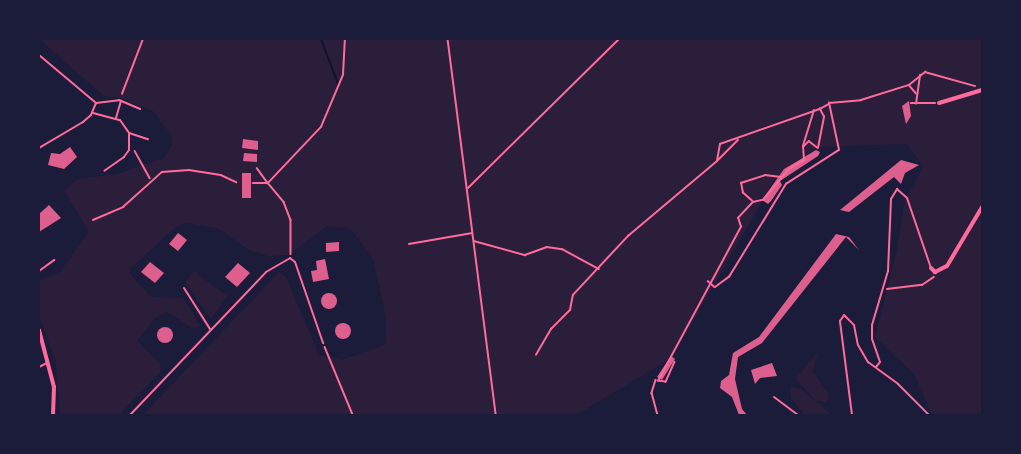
<!DOCTYPE html>
<style>
body{margin:0}
#map{position:relative;width:1021px;height:454px;overflow:hidden;background:#1b1b3a;font-family:Roboto,sans-serif}
div>[style]{position:absolute}
.green>*{inset:0;background:#2a1e3b}
.stream>*{height:2px;margin:-1px;padding:0 1px;transform-origin:1px;border-radius:1px;background:#12122b}
.building>*{inset:0;background:#dd5f8e}
.round{border-radius:50%}
.path>*{height:1.5px;margin:-0.75px;padding:0 0.75px;transform-origin:0.75px;border-radius:0.75px;background:#ff6b9d}
.service>*{height:2px;margin:-1px;padding:0 1px;transform-origin:1px;border-radius:1px;background:#ff6b9d}
.minor>*{height:4px;margin:-2px;padding:0 2px;transform-origin:2px;border-radius:2px;background:#ff6b9d}
span{translate:-50% -50%;white-space:nowrap;text-align:center;line-height:1.15;-webkit-text-stroke:4.5px #1b1b3a;paint-order:stroke}
.frame{position:absolute;inset:0;border:40px solid #1b1b3a;pointer-events:none}
</style>
<div id="map">
<div class="green">
<i style="clip-path:polygon(39px 39px,982px 39px,982px 415px,932px 415px,914px 374px,875px 337px,897px 250px,904px 203px,923px 167px,907px 144px,818px 147px,785px 168px,775px 179px,672px 358px,576px 415px,143px 415px,279px 272px,286px 277px,319px 355px,342px 360px,384px 345px,386px 340px,386px 318px,373px 258px,351px 229px,327px 226px,289px 255px,269px 256px,249px 250px,217px 228px,186px 223px,178px 225px,130px 269px,130px 274px,151px 297px,183px 298px,200px 326px,194px 329px,167px 312px,155px 318px,137px 341px,160px 363px,161px 371px,119px 415px,60px 415px,56px 363px,39px 315px,39px 281px,59px 273px,89px 232px,64px 190px,78px 179px,117px 174px,164px 158px,172px 145px,172px 136px,153px 111px,121px 98px,104px 96px)"></i>
<i style="clip-path:polygon(194px 271px,227px 296px,211px 319px,185px 283px)"></i>
<i style="clip-path:polygon(818px 352px,813px 372px,828px 393px,829px 399px,825px 402px,816px 401px,795px 379px)"></i>
<i style="clip-path:polygon(791px 387px,801px 389px,832px 415px,805px 415px,791px 398px)"></i>
</div>
<div class="stream">
<i style="left:321px;top:39px;width:48px;rotate:69.3deg"></i>
</div>
<div class="building">
<i style="clip-path:polygon(909px 101px,911px 116px,906px 124px,902px 106px)"></i>
<i style="clip-path:polygon(243px 139px,258px 141px,258px 150px,242px 148px)"></i>
<i style="clip-path:polygon(70px 147px,77px 157px,64px 169px,48px 165px,51px 153px,60px 154px)"></i>
<i style="clip-path:polygon(816px 150px,820px 152px,818px 156px,780px 181px,782px 185px,771px 201px,768px 204px,762px 200px,784px 169px)"></i>
<i style="clip-path:polygon(244px 153px,257px 154px,257px 162px,243px 161px)"></i>
<i style="clip-path:polygon(901px 160px,919px 165px,905px 173px,901px 184px,894px 177px,849px 212px,840px 210px)"></i>
<i style="clip-path:polygon(242px 173px,251px 173px,251px 198px,242px 198px)"></i>
<i style="clip-path:polygon(49px 205px,61px 218px,39px 232px,39px 214px)"></i>
<i style="clip-path:polygon(178px 233px,187px 240px,178px 251px,169px 244px)"></i>
<i style="clip-path:polygon(836px 234px,849px 237px,859px 250px,846px 237px,762px 343px,738px 357px,735px 379px,742px 409px,747px 415px,739px 415px,732px 397px,720px 388px,721px 381px,729px 375px,733px 353px,759px 337px)"></i>
<i style="clip-path:polygon(339px 242px,339px 251px,326px 252px,326px 243px)"></i>
<i style="clip-path:polygon(325px 259px,329px 279px,313px 282px,311px 271px,317px 270px,316px 261px)"></i>
<i style="clip-path:polygon(150px 262px,164px 273px,155px 283px,141px 272px)"></i>
<i style="clip-path:polygon(238px 263px,250px 273px,237px 287px,225px 277px)"></i>
<i class="round" style="left:321px;top:293px;width:16px;height:16px"></i>
<i class="round" style="left:335px;top:323px;width:16px;height:16px"></i>
<i class="round" style="left:157px;top:327px;width:16px;height:16px"></i>
<i style="clip-path:polygon(671px 356px,675px 359px,662px 380px,657px 377px)"></i>
<i style="clip-path:polygon(772px 363px,777px 376px,760px 378px,755px 384px,751px 370px)"></i>
</div>
<div class="path">
<i style="left:448px;top:39px;width:379px;rotate:82.7deg"></i>
<i style="left:909px;top:85px;width:11px;rotate:49deg"></i>
<i style="left:122px;top:94px;width:59px;rotate:-69.1deg"></i>
<i style="left:911px;top:103px;width:24px"></i>
<i style="left:916px;top:104px;width:29px;rotate:-82deg"></i>
<i style="left:803px;top:146px;width:37px;rotate:-73deg"></i>
<i style="left:135px;top:151px;width:31px;rotate:61deg"></i>
<i style="left:718px;top:160px;width:28px;rotate:-45deg"></i>
<i style="left:257px;top:168px;width:19px;rotate:54deg"></i>
<i style="left:268px;top:183px;width:77px;rotate:-46.6deg"></i>
<i style="left:321px;top:127px;width:56px;rotate:-67.1deg"></i>
<i style="left:343px;top:75px;width:36px;rotate:-87deg"></i>
<i style="left:253px;top:183px;width:15px"></i>
<i style="left:268px;top:183px;width:25px;rotate:50deg"></i>
<i style="left:284px;top:202px;width:19px;rotate:69deg"></i>
<i style="left:291px;top:220px;width:34px;rotate:90deg"></i>
<i style="left:468px;top:188px;width:212px;rotate:-44.6deg"></i>
<i style="left:763px;top:200px;width:40px;rotate:-50deg"></i>
<i style="left:789px;top:169px;width:17px;rotate:-31deg"></i>
<i style="left:804px;top:160px;width:13px;rotate:-94deg"></i>
<i style="left:803px;top:147px;width:8px;rotate:-45deg"></i>
<i style="left:809px;top:141px;width:11px;rotate:38deg"></i>
<i style="left:818px;top:148px;width:32px;rotate:-79deg"></i>
<i style="left:824px;top:117px;width:9px;rotate:-117deg"></i>
<i style="left:820px;top:109px;width:10px;rotate:-29deg"></i>
<i style="left:752px;top:201px;width:12px;rotate:-138deg"></i>
<i style="left:743px;top:193px;width:10px;rotate:-101deg"></i>
<i style="left:741px;top:183px;width:25px;rotate:-18deg"></i>
<i style="left:765px;top:175px;width:16px;rotate:7deg"></i>
<i style="left:93px;top:220px;width:33px;rotate:-23deg"></i>
<i style="left:123px;top:207px;width:52px;rotate:-41.9deg"></i>
<i style="left:162px;top:172px;width:27px;rotate:-4deg"></i>
<i style="left:189px;top:170px;width:32px;rotate:9deg"></i>
<i style="left:221px;top:175px;width:17px;rotate:25deg"></i>
<i style="left:474px;top:241px;width:53px;rotate:15.4deg"></i>
<i style="left:525px;top:255px;width:23px;rotate:-20deg"></i>
<i style="left:547px;top:247px;width:15px;rotate:8deg"></i>
<i style="left:562px;top:249px;width:42px;rotate:28.4deg"></i>
<i style="left:409px;top:244px;width:64px;rotate:-9.9deg"></i>
<i style="left:708px;top:281px;width:9px;rotate:41deg"></i>
<i style="left:715px;top:287px;width:17px;rotate:-36deg"></i>
<i style="left:729px;top:277px;width:109px;rotate:-58.5deg"></i>
<i style="left:786px;top:184px;width:63px;rotate:-32.7deg"></i>
<i style="left:839px;top:150px;width:48px;rotate:-102deg"></i>
<i style="left:829px;top:103px;width:32px;rotate:-5deg"></i>
<i style="left:861px;top:100px;width:50px;rotate:-17.4deg"></i>
<i style="left:909px;top:85px;width:21px;rotate:-39deg"></i>
<i style="left:925px;top:72px;width:52px;rotate:15.6deg"></i>
<i style="left:887px;top:289px;width:35px;rotate:-7deg"></i>
<i style="left:922px;top:285px;width:14px;rotate:-34deg"></i>
<i style="left:325px;top:347px;width:74px;rotate:67.6deg"></i>
<i style="left:536px;top:355px;width:30px;rotate:-60deg"></i>
<i style="left:551px;top:329px;width:27px;rotate:-45deg"></i>
<i style="left:570px;top:310px;width:15px;rotate:-79deg"></i>
<i style="left:573px;top:295px;width:81px;rotate:-47deg"></i>
<i style="left:628px;top:236px;width:116px;rotate:-40.1deg"></i>
<i style="left:717px;top:161px;width:17px;rotate:-80deg"></i>
<i style="left:720px;top:144px;width:106px;rotate:-19.3deg"></i>
<i style="left:675px;top:362px;width:22px;rotate:114deg"></i>
<i style="left:666px;top:382px;width:8px;rotate:-173deg"></i>
<i style="left:658px;top:381px;width:175px;rotate:-61.7deg"></i>
<i style="left:741px;top:227px;width:9px;rotate:-108deg"></i>
<i style="left:738px;top:218px;width:22px;rotate:-47deg"></i>
<i style="left:753px;top:202px;width:9px;rotate:-13deg"></i>
<i style="left:656px;top:380px;width:14px;rotate:107deg"></i>
<i style="left:652px;top:393px;width:23px;rotate:75deg"></i>
</div>
<div class="service">
<i style="left:39px;top:55px;width:75px;rotate:40.1deg"></i>
<i style="left:96px;top:103px;width:13px;rotate:113deg"></i>
<i style="left:91px;top:115px;width:11px;rotate:139deg"></i>
<i style="left:83px;top:122px;width:51px;rotate:149.4deg"></i>
<i style="left:96px;top:103px;width:23px;rotate:-7deg"></i>
<i style="left:119px;top:100px;width:23px;rotate:23deg"></i>
<i style="left:93px;top:113px;width:28px;rotate:15deg"></i>
<i style="left:120px;top:120px;width:16px;rotate:55deg"></i>
<i style="left:129px;top:133px;width:17px;rotate:90deg"></i>
<i style="left:129px;top:150px;width:9px;rotate:126deg"></i>
<i style="left:124px;top:157px;width:24px;rotate:145deg"></i>
<i style="left:116px;top:118px;width:18px;rotate:-74deg"></i>
<i style="left:129px;top:133px;width:20px;rotate:18deg"></i>
<i style="left:39px;top:271px;width:19px;rotate:-36deg"></i>
<i style="left:184px;top:288px;width:49px;rotate:57.6deg"></i>
<i style="left:39px;top:367px;width:9px;rotate:-27deg"></i>
<i style="left:876px;top:367px;width:6px;rotate:-51deg"></i>
<i style="left:880px;top:362px;width:24px;rotate:-109deg"></i>
<i style="left:872px;top:339px;width:14px;rotate:-90deg"></i>
<i style="left:872px;top:325px;width:56px;rotate:-73.5deg"></i>
<i style="left:888px;top:271px;width:72px;rotate:-87.6deg"></i>
<i style="left:891px;top:199px;width:12px;rotate:-59deg"></i>
<i style="left:897px;top:189px;width:13px;rotate:42deg"></i>
<i style="left:907px;top:198px;width:74px;rotate:71.1deg"></i>
<i style="left:774px;top:397px;width:30px;rotate:37deg"></i>
<i style="left:130px;top:415px;width:197px;rotate:-46.4deg"></i>
<i style="left:266px;top:272px;width:28px;rotate:-30deg"></i>
<i style="left:290px;top:258px;width:6px;rotate:39deg"></i>
<i style="left:295px;top:262px;width:86px;rotate:70.9deg"></i>
<i style="left:852px;top:415px;width:95px;rotate:-97.3deg"></i>
<i style="left:840px;top:321px;width:7px;rotate:-56deg"></i>
<i style="left:844px;top:315px;width:14px;rotate:45deg"></i>
<i style="left:854px;top:325px;width:20px;rotate:79deg"></i>
<i style="left:858px;top:345px;width:20px;rotate:60deg"></i>
<i style="left:868px;top:362px;width:37px;rotate:36deg"></i>
<i style="left:898px;top:384px;width:44px;rotate:45deg"></i>
</div>
<div class="minor">
<i style="left:939px;top:103px;width:45px;rotate:-16.8deg"></i>
<i style="left:931px;top:268px;width:6px;rotate:45deg"></i>
<i style="left:935px;top:272px;width:13px;rotate:-27deg"></i>
<i style="left:947px;top:266px;width:69px;rotate:-59.3deg"></i>
<i style="left:39px;top:330px;width:59px;rotate:75.3deg"></i>
<i style="left:54px;top:387px;width:28px;rotate:92deg"></i>
</div>
<div class="frame"></div>
</div>
